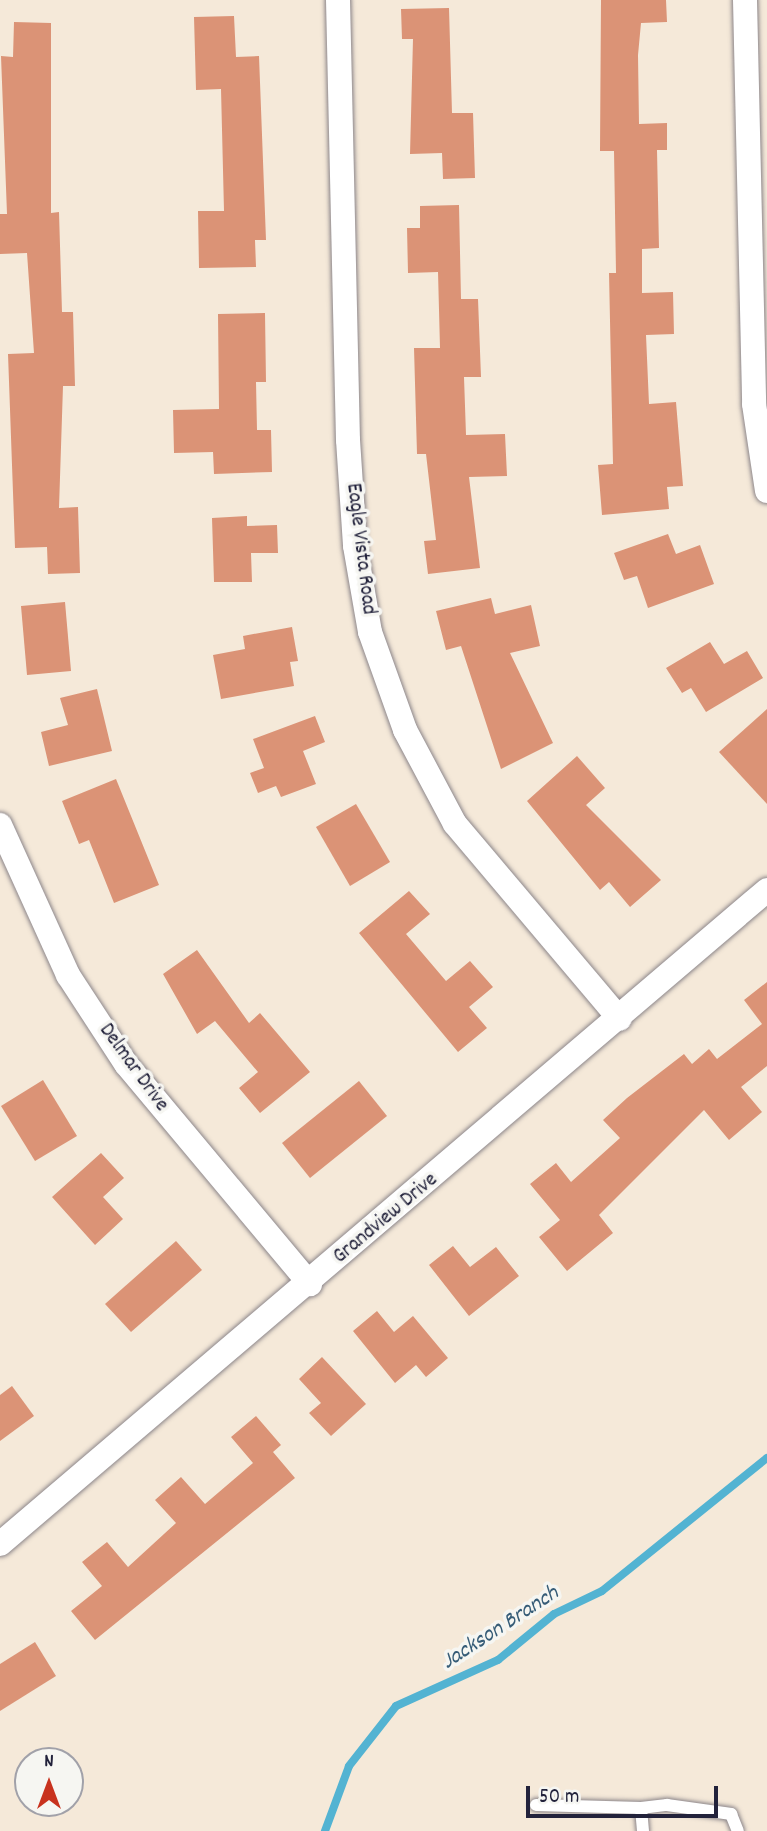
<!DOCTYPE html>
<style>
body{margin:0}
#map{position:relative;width:767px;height:1831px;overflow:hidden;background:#f5e9d9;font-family:Dekko,sans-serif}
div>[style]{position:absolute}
.stream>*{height:8px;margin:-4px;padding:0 4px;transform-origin:4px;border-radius:4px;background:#53b3d2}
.building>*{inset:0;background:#db9376}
.roads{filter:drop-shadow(0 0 2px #8c868a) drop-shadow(0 0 2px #8c868a)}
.lane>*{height:12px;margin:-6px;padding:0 6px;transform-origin:6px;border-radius:6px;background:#fff}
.street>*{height:24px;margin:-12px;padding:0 12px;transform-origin:12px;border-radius:12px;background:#fff}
span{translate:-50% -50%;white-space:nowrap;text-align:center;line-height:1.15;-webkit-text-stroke:7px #f6f6f2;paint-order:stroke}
.street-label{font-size:21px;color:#22223b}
.water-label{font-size:23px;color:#365c77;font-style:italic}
.north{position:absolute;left:14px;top:1747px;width:70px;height:70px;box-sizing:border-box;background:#f6f6f2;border:2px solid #a1a1a9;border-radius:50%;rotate:0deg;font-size:19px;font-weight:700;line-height:28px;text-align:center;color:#22223b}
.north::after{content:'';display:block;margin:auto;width:24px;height:32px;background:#c8321e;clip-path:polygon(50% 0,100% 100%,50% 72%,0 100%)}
.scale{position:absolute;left:526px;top:1786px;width:192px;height:32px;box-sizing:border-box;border:4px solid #22223b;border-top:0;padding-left:9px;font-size:21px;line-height:24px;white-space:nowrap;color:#22223b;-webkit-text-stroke:5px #f6f6f2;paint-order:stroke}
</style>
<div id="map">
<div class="stream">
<i style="left:325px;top:1831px;width:69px;rotate:-69.7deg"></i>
<i style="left:349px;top:1766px;width:76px;rotate:-51.9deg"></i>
<i style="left:396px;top:1706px;width:112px;rotate:-24.3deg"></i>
<i style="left:498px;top:1660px;width:72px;rotate:-39.4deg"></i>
<i style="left:554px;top:1614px;width:53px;rotate:-25.6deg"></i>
<i style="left:602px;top:1591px;width:212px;rotate:-38.9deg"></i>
</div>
<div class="building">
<i style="clip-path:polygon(601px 0,666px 0,667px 22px,641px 23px,638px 55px,639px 124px,667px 123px,667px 150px,657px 150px,659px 248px,642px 249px,642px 293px,673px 292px,674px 334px,646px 335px,649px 404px,676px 402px,683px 486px,667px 487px,669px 509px,602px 515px,598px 465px,613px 464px,609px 273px,616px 273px,614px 151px,600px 151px)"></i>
<i style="clip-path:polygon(449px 8px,452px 113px,473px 113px,475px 178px,443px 179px,442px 153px,410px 154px,413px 39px,402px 39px,401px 9px)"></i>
<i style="clip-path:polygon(234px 16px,236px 57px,259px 56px,266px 240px,255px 240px,256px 267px,199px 268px,198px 211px,224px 211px,221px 89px,196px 90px,194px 17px)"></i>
<i style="clip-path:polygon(14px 22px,51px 23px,51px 213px,59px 212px,62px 312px,73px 312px,75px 386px,63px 386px,59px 508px,78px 507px,80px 573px,48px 574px,47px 547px,15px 548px,8px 354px,34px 353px,27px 253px,0 254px,0 214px,7px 214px,1px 56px,13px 57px)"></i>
<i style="clip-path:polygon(459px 205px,461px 299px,478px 299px,481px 377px,464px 377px,466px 435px,505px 434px,507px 476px,469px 477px,480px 568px,428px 574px,424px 541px,436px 540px,426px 454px,417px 454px,414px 348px,440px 348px,438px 272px,408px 273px,407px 228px,420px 228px,420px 206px)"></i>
<i style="clip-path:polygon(265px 313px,266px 382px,256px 382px,257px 430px,271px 430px,272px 472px,214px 474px,213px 452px,174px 453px,173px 410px,219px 409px,218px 314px)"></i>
<i style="clip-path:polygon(247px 516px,247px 526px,277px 525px,278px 553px,251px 553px,252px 582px,214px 582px,212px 518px)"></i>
<i style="clip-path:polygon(668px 534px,676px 554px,700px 545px,714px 584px,648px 608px,637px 576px,624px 580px,614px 553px)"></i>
<i style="clip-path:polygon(491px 598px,495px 614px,531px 605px,540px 646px,510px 653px,553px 743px,501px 769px,461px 646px,446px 650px,436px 611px)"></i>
<i style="clip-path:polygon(65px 602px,71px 671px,27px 675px,21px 606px)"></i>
<i style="clip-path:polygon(292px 627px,298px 661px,290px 662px,294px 686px,221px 699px,213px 655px,245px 649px,243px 636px)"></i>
<i style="clip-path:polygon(710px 642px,724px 664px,747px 651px,763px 678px,706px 712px,691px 688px,682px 693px,666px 668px)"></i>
<i style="clip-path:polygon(97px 689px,112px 751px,49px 766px,41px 732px,68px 725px,60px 698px)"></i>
<i style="clip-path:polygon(767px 709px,767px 804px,719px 752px)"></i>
<i style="clip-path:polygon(315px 716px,325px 742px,303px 751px,316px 784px,281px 797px,276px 786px,258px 793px,250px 773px,264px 768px,253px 739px)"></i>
<i style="clip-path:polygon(577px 756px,605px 788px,586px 805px,661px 880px,630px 907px,609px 882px,600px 890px,527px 801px)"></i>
<i style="clip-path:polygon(116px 779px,159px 885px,114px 903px,89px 840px,79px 844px,62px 801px)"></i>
<i style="clip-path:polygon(356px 804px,390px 862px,350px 886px,316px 827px)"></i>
<i style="clip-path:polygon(409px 891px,430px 914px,406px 934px,446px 981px,470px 961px,493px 987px,469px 1007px,487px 1028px,458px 1052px,359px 933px)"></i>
<i style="clip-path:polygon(197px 950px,249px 1023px,260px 1013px,310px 1072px,260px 1113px,239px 1088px,258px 1072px,215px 1021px,197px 1034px,163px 974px)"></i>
<i style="clip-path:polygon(767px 982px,767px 1066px,741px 1087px,762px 1112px,729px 1140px,704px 1110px,599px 1215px,613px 1233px,567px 1271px,539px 1237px,560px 1220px,530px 1184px,556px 1163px,571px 1182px,620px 1138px,603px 1120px,627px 1098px,684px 1054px,692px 1064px,709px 1049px,717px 1059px,762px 1024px,744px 1000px)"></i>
<i style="clip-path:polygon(43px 1080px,77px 1136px,35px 1161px,1px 1106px)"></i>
<i style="clip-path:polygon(359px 1081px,387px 1116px,310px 1178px,282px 1143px)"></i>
<i style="clip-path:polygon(101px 1153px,124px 1178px,103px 1197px,123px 1219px,95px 1245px,52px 1197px)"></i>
<i style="clip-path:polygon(176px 1241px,202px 1270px,131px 1332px,105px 1304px)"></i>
<i style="clip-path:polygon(453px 1246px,470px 1267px,496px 1247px,519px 1276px,469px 1316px,429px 1265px)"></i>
<i style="clip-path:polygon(377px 1311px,394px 1332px,413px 1316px,448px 1358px,426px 1377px,416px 1365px,395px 1383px,353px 1331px)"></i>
<i style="clip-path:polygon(322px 1357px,366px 1404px,331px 1436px,309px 1413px,321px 1403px,299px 1379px)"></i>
<i style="clip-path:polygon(12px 1386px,34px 1416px,0 1441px,0 1395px)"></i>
<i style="clip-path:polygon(256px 1416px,281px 1445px,273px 1452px,295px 1478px,95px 1640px,71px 1611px,102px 1586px,82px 1562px,107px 1542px,128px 1567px,176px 1523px,155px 1500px,181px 1477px,205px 1504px,253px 1463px,231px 1437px)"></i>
<i style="clip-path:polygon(35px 1642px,56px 1676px,0 1711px,0 1664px)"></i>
</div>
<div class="roads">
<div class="lane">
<i style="left:536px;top:1805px;width:105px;rotate:1.6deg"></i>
<i style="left:643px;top:1831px;width:23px;rotate:-95deg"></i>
<i style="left:641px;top:1808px;width:26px;rotate:-7deg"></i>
<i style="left:667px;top:1805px;width:65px;rotate:8deg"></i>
<i style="left:731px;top:1814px;width:18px;rotate:68deg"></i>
</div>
<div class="street">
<i style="left:338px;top:0;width:440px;rotate:88.7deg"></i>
<i style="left:348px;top:440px;width:106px;rotate:86.2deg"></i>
<i style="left:355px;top:546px;width:87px;rotate:80.1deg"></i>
<i style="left:370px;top:632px;width:104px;rotate:70.3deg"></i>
<i style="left:405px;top:730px;width:106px;rotate:62deg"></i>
<i style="left:455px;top:824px;width:255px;rotate:49.8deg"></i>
<i style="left:745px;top:0;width:404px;rotate:88.7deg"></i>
<i style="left:754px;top:404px;width:88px;rotate:81.5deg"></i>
<i style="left:0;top:825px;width:165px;rotate:65.6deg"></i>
<i style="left:68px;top:975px;width:106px;rotate:56.9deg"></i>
<i style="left:126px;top:1064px;width:287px;rotate:50.1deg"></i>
<i style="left:0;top:1544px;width:1008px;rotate:-40.45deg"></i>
</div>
</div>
<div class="street-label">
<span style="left:360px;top:549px;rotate:83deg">Eagle Vista Road</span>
<span style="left:133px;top:1068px;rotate:54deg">Delmar Drive</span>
<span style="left:386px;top:1219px;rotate:-40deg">Grandview Drive</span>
</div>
<div class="water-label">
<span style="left:501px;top:1629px;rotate:-33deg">Jackson Branch</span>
</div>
<div class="north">N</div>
<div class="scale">50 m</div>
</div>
